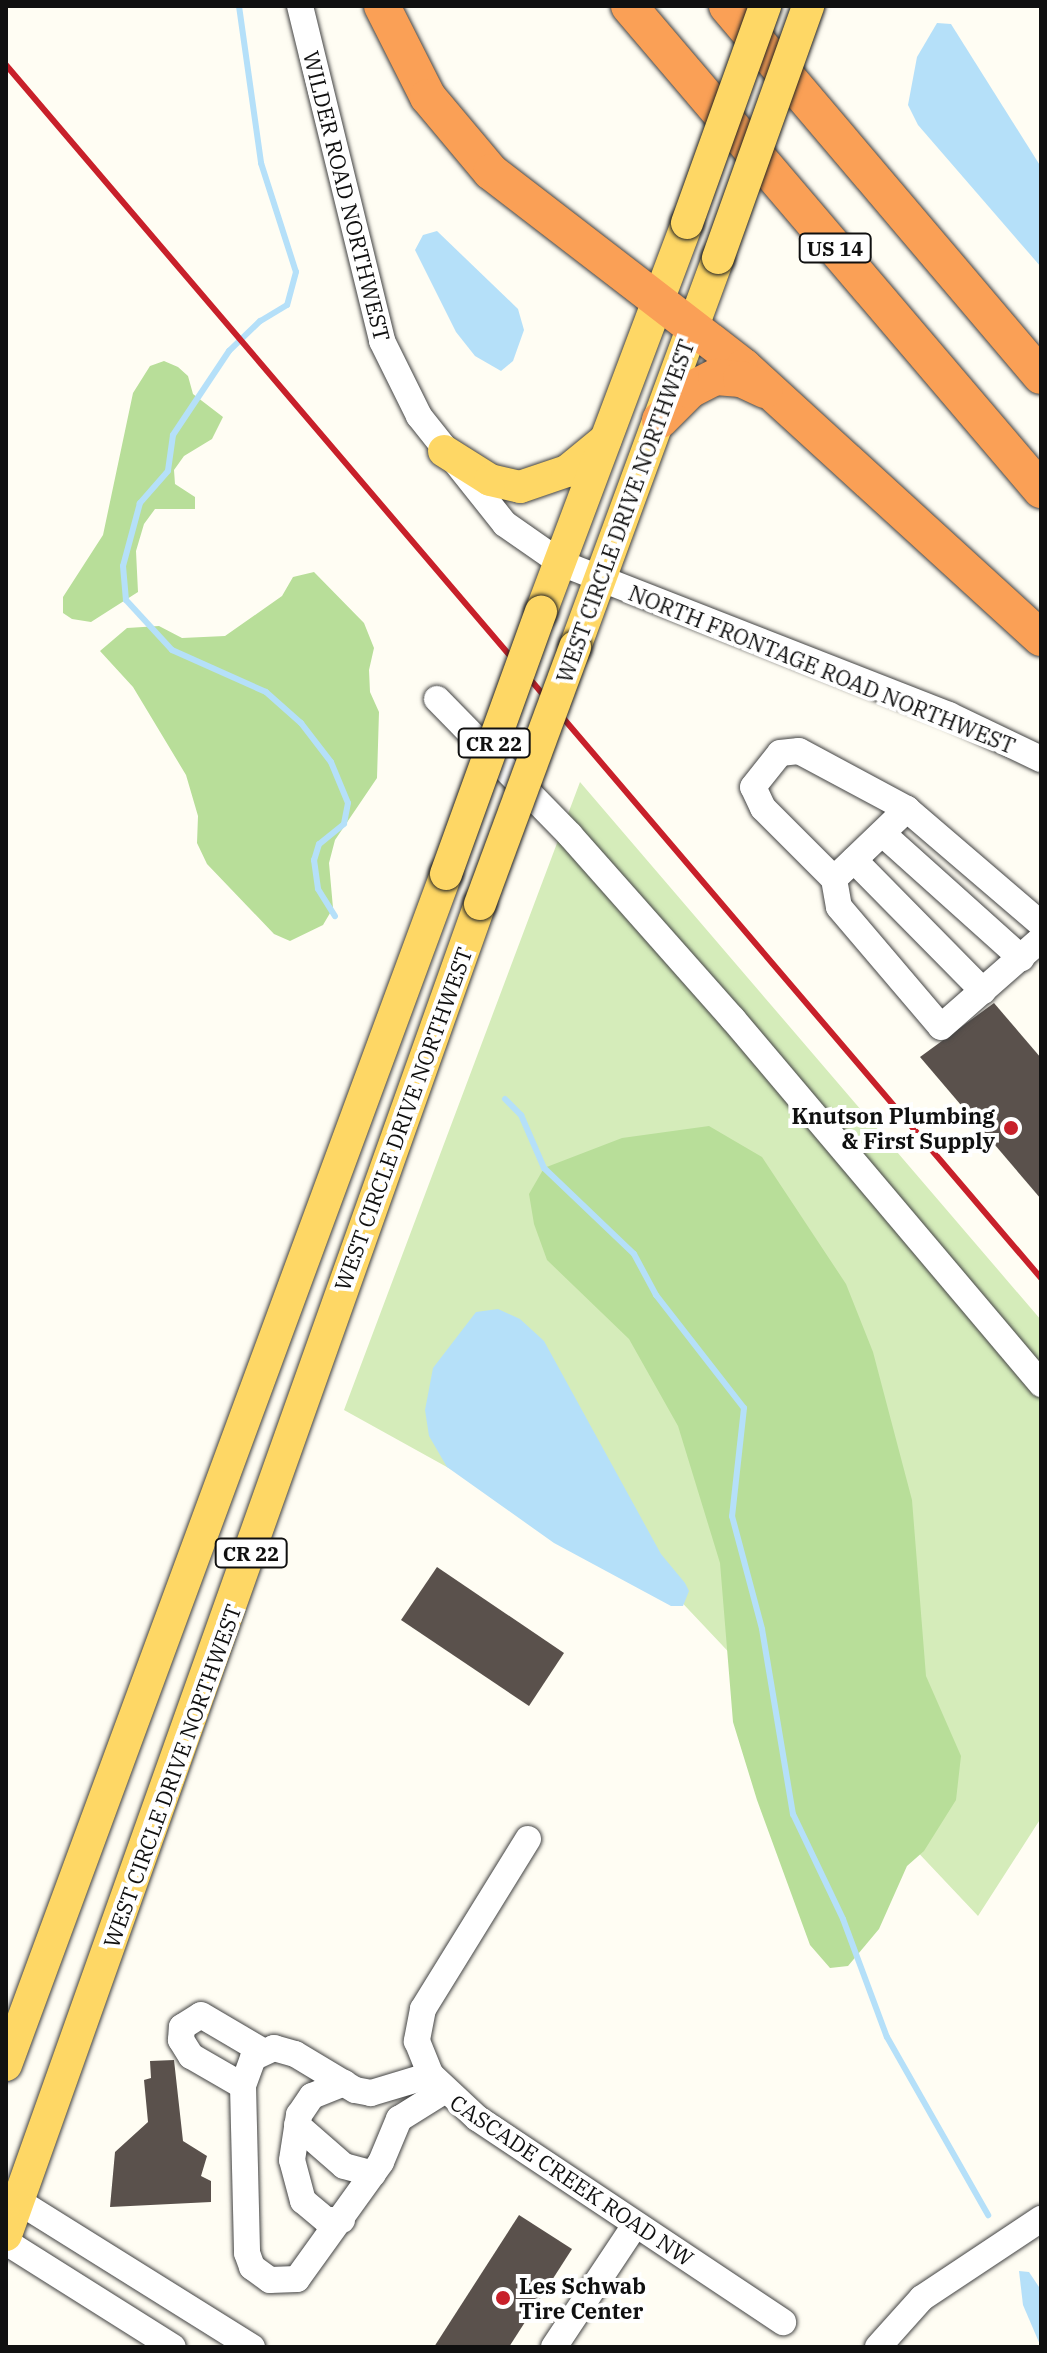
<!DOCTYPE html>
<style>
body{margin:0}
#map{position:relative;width:1047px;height:2353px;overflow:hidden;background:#fffdf3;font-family:"IBM Plex Serif",serif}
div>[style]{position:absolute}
.green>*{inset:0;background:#d5ecba}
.forest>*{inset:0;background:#b8de99}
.water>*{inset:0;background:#b5e0f9}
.stream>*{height:6px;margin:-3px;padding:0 3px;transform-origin:3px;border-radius:3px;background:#b5e0f9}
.building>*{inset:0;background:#5a514c}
.roads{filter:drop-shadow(0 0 2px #434343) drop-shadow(0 0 2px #434343)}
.minor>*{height:26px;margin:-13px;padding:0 13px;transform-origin:13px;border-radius:13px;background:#fff}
.major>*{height:32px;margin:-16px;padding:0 16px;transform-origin:16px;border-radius:16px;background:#fed765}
.highway>*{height:36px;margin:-18px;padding:0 18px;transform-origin:18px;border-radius:18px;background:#faa056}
.rail>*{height:6px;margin:-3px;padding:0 3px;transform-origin:3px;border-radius:3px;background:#c8202a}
.bridges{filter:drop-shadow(0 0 2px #212121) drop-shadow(0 0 2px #212121)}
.major-bridge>*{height:32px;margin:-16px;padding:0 16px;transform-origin:16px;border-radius:16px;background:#fed765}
.dots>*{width:22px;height:22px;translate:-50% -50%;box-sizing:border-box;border:4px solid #fff;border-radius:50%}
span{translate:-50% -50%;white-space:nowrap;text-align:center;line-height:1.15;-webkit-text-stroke:8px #fff;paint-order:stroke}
.shield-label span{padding:2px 6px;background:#fff;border:2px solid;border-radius:6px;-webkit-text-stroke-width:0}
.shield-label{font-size:20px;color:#101010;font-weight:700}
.street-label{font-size:22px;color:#101010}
.poi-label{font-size:22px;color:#101010;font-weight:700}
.right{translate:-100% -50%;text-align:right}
.left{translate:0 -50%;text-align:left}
.frame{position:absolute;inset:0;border:8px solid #101010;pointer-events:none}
</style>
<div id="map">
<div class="green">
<i style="clip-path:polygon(580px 782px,1041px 1320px,1041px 1818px,978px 1916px,672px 1592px,344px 1410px)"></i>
</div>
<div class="forest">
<i style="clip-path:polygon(164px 361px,178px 367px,188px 376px,193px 394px,223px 417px,212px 439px,184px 456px,174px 470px,175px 484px,195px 497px,195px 509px,155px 509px,144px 524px,136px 551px,138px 592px,91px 622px,72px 619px,63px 613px,63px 597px,103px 535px,133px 393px,150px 366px)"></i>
<i style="clip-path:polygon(314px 572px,364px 623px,374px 648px,369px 670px,370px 692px,379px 712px,377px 778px,335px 840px,329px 863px,333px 908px,323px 925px,290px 941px,274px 934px,207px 864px,197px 843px,198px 816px,186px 775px,133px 687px,100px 651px,127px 628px,159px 626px,182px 638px,225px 636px,282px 596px,293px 577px)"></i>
<i style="clip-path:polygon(709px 1126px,762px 1157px,846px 1284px,873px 1352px,912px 1500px,926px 1676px,961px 1756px,956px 1800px,924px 1851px,907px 1866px,879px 1929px,848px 1966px,830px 1968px,810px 1945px,757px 1800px,733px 1722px,720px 1563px,678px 1426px,629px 1339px,547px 1260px,534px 1224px,529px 1194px,544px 1168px,622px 1138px)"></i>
</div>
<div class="water">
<i style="clip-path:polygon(937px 23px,951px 24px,1041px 167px,1041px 267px,918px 125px,908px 105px,917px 57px)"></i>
<i style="clip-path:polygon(437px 231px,518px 309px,524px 330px,513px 361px,501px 371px,475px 356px,456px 332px,415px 250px,423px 235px)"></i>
<i style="clip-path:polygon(498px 1309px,520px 1319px,544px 1341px,661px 1554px,685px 1583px,689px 1591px,683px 1606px,671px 1606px,554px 1543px,447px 1467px,429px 1436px,425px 1410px,433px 1368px,476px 1312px)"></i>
<i style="clip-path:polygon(1019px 2271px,1029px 2272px,1041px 2290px,1041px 2347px,1023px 2305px)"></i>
</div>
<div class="stream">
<i style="left:239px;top:6px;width:159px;rotate:82deg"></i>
<i style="left:261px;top:163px;width:114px;rotate:72.2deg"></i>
<i style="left:296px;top:272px;width:34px;rotate:105deg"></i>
<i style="left:287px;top:305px;width:31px;rotate:149deg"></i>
<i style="left:260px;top:321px;width:43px;rotate:135.9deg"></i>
<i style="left:229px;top:351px;width:101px;rotate:123.7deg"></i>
<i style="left:173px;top:435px;width:36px;rotate:98deg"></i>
<i style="left:168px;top:471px;width:43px;rotate:131.2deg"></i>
<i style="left:140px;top:503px;width:65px;rotate:105.1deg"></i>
<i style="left:123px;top:566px;width:34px;rotate:85deg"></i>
<i style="left:126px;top:600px;width:68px;rotate:47.4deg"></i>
<i style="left:172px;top:650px;width:103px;rotate:24.1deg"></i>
<i style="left:266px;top:692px;width:47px;rotate:41.5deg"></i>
<i style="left:301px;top:723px;width:49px;rotate:52.4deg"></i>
<i style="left:331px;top:762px;width:44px;rotate:67.5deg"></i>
<i style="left:348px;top:803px;width:21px;rotate:101deg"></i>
<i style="left:344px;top:824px;width:32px;rotate:141deg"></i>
<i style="left:319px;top:844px;width:17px;rotate:107deg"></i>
<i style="left:314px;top:860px;width:29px;rotate:82deg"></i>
<i style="left:318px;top:889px;width:32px;rotate:58deg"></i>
<i style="left:505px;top:1099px;width:23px;rotate:45deg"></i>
<i style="left:521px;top:1115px;width:58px;rotate:66.5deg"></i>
<i style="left:544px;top:1168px;width:124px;rotate:43.7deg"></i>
<i style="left:634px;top:1254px;width:47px;rotate:61.8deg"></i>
<i style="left:656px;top:1295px;width:143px;rotate:52.1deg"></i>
<i style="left:744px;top:1408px;width:109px;rotate:96.3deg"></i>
<i style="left:732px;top:1516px;width:117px;rotate:75.1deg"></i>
<i style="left:762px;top:1629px;width:188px;rotate:80.5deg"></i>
<i style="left:793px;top:1814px;width:116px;rotate:64.5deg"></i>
<i style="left:843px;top:1919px;width:126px;rotate:69.6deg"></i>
<i style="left:887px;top:2037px;width:205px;rotate:60.4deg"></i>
</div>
<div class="building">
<i style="clip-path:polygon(994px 1003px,1041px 1058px,1041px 1199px,920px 1057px)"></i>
<i style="clip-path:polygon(437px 1567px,564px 1653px,529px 1706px,401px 1620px)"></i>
<i style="clip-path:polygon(174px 2060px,183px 2141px,207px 2156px,201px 2176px,211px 2181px,211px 2202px,110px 2207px,115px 2152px,148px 2122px,144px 2080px,151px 2078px,150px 2061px)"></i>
<i style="clip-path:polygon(519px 2215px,572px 2249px,509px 2347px,434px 2347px)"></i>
</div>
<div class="roads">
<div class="minor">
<i style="left:300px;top:6px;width:345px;rotate:76.2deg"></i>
<i style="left:382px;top:341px;width:84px;rotate:63.7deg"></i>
<i style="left:419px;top:416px;width:138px;rotate:51.5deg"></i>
<i style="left:505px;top:524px;width:68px;rotate:34.9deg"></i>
<i style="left:561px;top:563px;width:417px;rotate:21.4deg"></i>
<i style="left:949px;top:715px;width:102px;rotate:25.6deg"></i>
<i style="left:437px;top:699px;width:190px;rotate:45.6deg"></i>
<i style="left:570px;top:835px;width:246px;rotate:48.5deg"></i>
<i style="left:733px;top:1019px;width:478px;rotate:49.8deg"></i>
<i style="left:883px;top:834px;width:186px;rotate:41.9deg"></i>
<i style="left:854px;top:860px;width:184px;rotate:45.4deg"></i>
<i style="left:834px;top:879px;width:100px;rotate:-135deg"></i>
<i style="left:763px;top:808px;width:23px;rotate:-115deg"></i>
<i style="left:753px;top:787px;width:43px;rotate:-51.5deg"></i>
<i style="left:780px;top:753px;width:19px;rotate:-6deg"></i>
<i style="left:799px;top:751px;width:123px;rotate:28.2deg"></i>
<i style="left:1041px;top:924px;width:177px;rotate:-139.4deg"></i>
<i style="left:907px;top:809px;width:101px;rotate:136.2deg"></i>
<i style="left:834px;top:879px;width:28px;rotate:80deg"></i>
<i style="left:839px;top:907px;width:157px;rotate:49.6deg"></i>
<i style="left:941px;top:1027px;width:133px;rotate:-41.3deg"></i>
<i style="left:528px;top:1839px;width:200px;rotate:121.7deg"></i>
<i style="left:423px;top:2009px;width:33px;rotate:101deg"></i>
<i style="left:417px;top:2041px;width:37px;rotate:68deg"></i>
<i style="left:431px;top:2075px;width:63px;rotate:43.1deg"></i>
<i style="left:477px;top:2118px;width:368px;rotate:33.7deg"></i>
<i style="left:431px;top:2075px;width:63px;rotate:163.3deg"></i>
<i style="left:371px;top:2093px;width:16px;rotate:-169deg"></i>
<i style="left:355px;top:2090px;width:70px;rotate:-149deg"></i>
<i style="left:295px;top:2054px;width:22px;rotate:-164deg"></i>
<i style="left:274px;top:2048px;width:23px;rotate:155deg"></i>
<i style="left:253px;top:2058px;width:30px;rotate:110deg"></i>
<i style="left:243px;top:2086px;width:167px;rotate:88.6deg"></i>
<i style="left:247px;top:2253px;width:15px;rotate:70deg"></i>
<i style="left:252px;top:2267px;width:22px;rotate:36deg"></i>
<i style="left:270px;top:2280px;width:27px;rotate:-2deg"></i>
<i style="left:297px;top:2279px;width:144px;rotate:-54.3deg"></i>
<i style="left:381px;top:2162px;width:47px;rotate:-67.3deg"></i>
<i style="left:399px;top:2119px;width:51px;rotate:-32.1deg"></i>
<i style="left:243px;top:2086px;width:60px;rotate:-150deg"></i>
<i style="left:191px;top:2056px;width:19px;rotate:-122deg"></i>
<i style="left:181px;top:2040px;width:13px;rotate:-86deg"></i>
<i style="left:182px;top:2027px;width:22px;rotate:-32deg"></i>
<i style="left:201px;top:2015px;width:71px;rotate:30.5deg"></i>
<i style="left:297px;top:2125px;width:62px;rotate:41.1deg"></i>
<i style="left:344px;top:2166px;width:30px;rotate:15deg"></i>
<i style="left:18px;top:2201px;width:276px;rotate:32deg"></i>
<i style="left:342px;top:2220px;width:16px;rotate:180deg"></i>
<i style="left:326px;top:2220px;width:30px;rotate:-140deg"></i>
<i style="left:303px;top:2201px;width:42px;rotate:-105deg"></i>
<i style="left:292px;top:2160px;width:46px;rotate:-81.2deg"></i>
<i style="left:299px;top:2115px;width:23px;rotate:-56deg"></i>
<i style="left:312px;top:2096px;width:35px;rotate:-22deg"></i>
<i style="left:6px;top:2242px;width:197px;rotate:32.2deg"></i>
<i style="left:554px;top:2347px;width:146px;rotate:-56.4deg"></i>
<i style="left:878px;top:2347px;width:66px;rotate:-48.1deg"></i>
<i style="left:922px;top:2298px;width:143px;rotate:-33.6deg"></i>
</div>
<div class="major">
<i style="left:444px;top:451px;width:54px;rotate:32.2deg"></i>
<i style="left:490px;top:480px;width:31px;rotate:13deg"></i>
<i style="left:520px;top:487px;width:50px;rotate:-18.8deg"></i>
<i style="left:567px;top:471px;width:50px;rotate:-39.4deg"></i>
<i style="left:541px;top:612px;width:415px;rotate:-69.4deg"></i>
<i style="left:575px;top:647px;width:414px;rotate:-69.8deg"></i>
<i style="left:6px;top:2065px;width:1270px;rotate:-69.72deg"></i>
<i style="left:6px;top:2235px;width:1413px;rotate:-70.4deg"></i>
</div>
<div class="highway">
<i style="left:382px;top:6px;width:102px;rotate:63.2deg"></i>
<i style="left:428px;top:97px;width:98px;rotate:50deg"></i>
<i style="left:491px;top:172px;width:319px;rotate:37.6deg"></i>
<i style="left:744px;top:367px;width:402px;rotate:42.4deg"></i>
<i style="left:629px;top:6px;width:636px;rotate:49.59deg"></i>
<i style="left:727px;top:6px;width:485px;rotate:49.7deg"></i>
<i style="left:660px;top:420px;width:42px;rotate:-45deg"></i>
<i style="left:690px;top:390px;width:29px;rotate:-27deg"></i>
<i style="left:716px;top:377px;width:25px;rotate:5deg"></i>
<i style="left:741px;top:379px;width:26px;rotate:25deg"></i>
</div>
</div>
<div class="rail">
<i style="left:6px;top:65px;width:1595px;rotate:49.53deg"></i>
</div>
<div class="bridges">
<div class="major-bridge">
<i style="left:687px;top:223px;width:231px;rotate:-70.2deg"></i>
<i style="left:718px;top:258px;width:268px;rotate:-70.3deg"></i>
<i style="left:446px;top:874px;width:279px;rotate:-70.1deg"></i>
<i style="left:480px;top:904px;width:274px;rotate:-69.7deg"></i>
</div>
</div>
<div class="dots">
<i style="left:1011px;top:1128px;background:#c8202a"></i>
<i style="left:503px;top:2298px;background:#c8202a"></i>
</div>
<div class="shield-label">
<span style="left:835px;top:248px">US 14</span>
<span style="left:494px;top:743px">CR 22</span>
<span style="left:251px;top:1553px">CR 22</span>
</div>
<div class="street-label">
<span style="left:347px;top:196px;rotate:76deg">WILDER ROAD NORTHWEST</span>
<span style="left:625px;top:511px;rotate:-70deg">WEST CIRCLE DRIVE NORTHWEST</span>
<span style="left:822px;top:669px;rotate:22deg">NORTH FRONTAGE ROAD NORTHWEST</span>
<span style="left:403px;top:1119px;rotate:-70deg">WEST CIRCLE DRIVE NORTHWEST</span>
<span style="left:172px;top:1776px;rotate:-70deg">WEST CIRCLE DRIVE NORTHWEST</span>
<span style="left:572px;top:2180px;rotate:34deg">CASCADE CREEK ROAD NW</span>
</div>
<div class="poi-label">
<span class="right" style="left:995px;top:1128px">Knutson Plumbing<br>&amp; First Supply</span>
<span class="left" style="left:519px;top:2298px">Les Schwab<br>Tire Center</span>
</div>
<div class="frame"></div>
</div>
